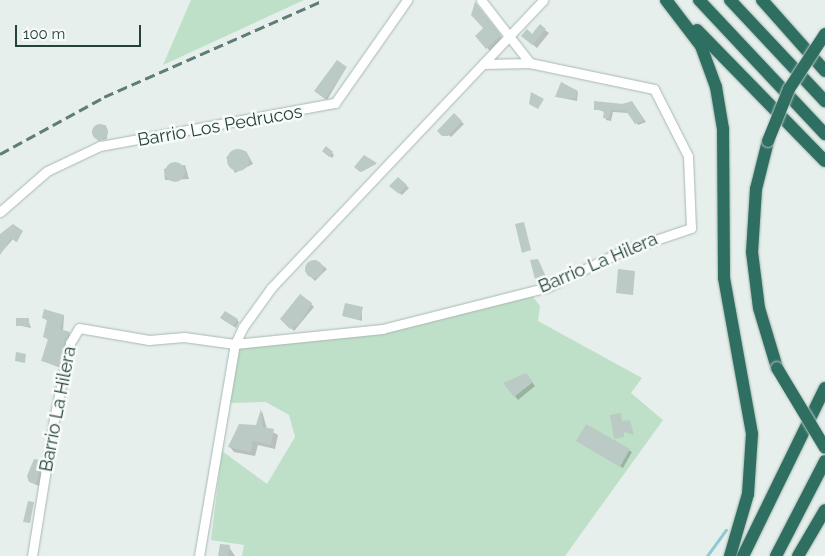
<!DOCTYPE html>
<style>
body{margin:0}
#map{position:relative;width:825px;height:556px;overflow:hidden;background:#e6efeb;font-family:Raleway,sans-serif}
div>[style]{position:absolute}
.green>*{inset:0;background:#bfe0c8}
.shadow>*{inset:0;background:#0003}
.stream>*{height:2.5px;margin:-1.25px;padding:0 1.25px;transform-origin:1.25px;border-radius:1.25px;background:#8ec9d4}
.building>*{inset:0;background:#bbcac4}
.round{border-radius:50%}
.roads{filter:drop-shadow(0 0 1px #a8b8b2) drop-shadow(0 0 1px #a8b8b2)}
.minor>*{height:9px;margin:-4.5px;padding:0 4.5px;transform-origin:4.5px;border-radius:4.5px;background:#fff}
.highway>*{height:12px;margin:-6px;padding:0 6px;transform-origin:6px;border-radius:6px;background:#2f6f62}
.rail>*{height:2.5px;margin-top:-1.25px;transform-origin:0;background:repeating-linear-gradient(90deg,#5f7d75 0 10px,transparent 0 15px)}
.bridges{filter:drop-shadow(0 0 1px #c2cac8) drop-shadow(0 0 1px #c2cac8)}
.highway-bridge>*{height:12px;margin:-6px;padding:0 6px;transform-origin:6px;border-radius:6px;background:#2f6f62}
span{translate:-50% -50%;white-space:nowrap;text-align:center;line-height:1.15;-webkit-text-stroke:5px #f7fbf9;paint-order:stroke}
.street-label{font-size:18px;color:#24423a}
.scale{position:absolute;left:15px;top:25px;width:126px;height:22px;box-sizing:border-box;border:2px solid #24423a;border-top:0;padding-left:6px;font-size:15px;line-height:18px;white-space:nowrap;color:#24423a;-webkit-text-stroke:4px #f7fbf9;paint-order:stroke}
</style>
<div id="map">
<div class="green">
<i style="clip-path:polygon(191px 0,304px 0,163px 65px)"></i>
<i style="clip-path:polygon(530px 293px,540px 306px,538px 321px,642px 378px,631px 393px,663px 420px,565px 556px,242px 556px,244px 545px,211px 540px,222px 451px,267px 484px,295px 437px,289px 415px,266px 402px,229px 403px,238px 349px,379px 331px)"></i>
</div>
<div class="shadow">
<i style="clip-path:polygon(480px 14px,503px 39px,490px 51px,477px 36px,485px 29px)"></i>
<i style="clip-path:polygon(545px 30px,549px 33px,537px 48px,526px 39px)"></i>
<i style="clip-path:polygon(346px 68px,327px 100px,318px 93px)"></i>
<i style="clip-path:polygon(578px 92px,577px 101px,557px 97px)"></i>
<i style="clip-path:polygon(632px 102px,646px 122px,638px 125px,629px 113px,613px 112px,611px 121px,606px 120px,605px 112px,595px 109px)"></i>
<i style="clip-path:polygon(454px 115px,464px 124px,451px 137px,441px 128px)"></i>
<i style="clip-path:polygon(106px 125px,107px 139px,98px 141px,94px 128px)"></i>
<i style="clip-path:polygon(326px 148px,334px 155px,332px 158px,323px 151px)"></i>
<i style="clip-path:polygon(246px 151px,253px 164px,235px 173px,226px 157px)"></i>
<i style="clip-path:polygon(364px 157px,376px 164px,361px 172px,356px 167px)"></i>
<i style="clip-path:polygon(185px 165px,189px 179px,165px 180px,164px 169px)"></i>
<i style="clip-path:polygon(398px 178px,409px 188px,402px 195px,391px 186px)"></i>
<i style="clip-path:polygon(22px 232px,17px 242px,13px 239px,0 254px,0 236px)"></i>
<i style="clip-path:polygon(316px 260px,327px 269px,315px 281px,305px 271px)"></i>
<i style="clip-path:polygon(538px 263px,548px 281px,540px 284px,537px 282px)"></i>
<i style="clip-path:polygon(311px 304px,314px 307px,294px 331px,281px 318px)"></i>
<i style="clip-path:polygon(362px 308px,362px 321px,344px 316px)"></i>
<i style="clip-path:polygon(45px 310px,64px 316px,63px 331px,71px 335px,61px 368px,43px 361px,49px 340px,44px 337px,49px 321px,43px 317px)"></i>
<i style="clip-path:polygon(28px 319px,31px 328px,17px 325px)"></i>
<i style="clip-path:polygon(224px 320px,237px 320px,239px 322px,236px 328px)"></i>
<i style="clip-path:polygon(528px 377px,535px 386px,518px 400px,515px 396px)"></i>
<i style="clip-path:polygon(262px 411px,267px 429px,278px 435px,275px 449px,258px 445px,255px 456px,234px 452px,230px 447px,257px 427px)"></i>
<i style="clip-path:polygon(587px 426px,632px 452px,623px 468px,580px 443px)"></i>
<i style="clip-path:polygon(40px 461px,44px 465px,41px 487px,30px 482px)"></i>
<i style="clip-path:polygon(229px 547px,235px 556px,220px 556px)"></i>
</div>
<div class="stream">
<i style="left:707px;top:556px;width:32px;rotate:-54deg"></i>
</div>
<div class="building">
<i style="clip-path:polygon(475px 2px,501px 35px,486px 49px,475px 36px,483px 28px,471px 15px)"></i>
<i style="clip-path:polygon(540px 24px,546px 29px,532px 45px,521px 36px,527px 29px,532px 34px)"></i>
<i style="clip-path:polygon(337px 60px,347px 67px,325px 99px,314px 91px)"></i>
<i style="clip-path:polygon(561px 82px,578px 91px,575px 99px,555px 97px)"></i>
<i style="clip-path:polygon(531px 92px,544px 99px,538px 109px,529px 104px)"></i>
<i style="clip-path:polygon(594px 101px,623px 104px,632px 101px,644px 120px,635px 124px,626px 111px,611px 110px,609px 119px,603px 118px,604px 110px,594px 110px)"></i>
<i style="clip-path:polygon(454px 113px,462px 121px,448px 136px,442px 136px,437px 131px)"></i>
<i class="round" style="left:92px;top:124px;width:16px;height:16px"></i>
<i style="clip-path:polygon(326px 146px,333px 152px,329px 157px,322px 151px)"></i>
<i class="round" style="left:227px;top:149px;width:22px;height:22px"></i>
<i style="clip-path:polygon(364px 155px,377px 163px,360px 172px,354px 167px)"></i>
<i class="round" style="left:165px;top:162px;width:20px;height:20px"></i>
<i style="clip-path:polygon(398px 177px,407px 185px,399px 194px,389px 186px)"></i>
<i style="clip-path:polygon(524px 222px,531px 250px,522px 253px,515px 224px)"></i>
<i style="clip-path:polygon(13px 224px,23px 231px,16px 242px,11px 238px,0 255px,0 234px)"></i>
<i style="clip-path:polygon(538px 259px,547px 279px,536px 283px,530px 260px)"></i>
<i class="round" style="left:305px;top:260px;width:18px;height:18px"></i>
<i style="clip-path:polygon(618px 269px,635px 271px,633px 295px,616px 293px)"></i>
<i style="clip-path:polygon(300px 294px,312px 303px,299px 324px,290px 329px,280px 319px)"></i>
<i style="clip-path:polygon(345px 303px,363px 307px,360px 320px,342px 316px)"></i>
<i style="clip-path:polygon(44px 309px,64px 315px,60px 329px,70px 332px,59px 366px,41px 361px,48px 339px,43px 337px,47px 320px,42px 318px)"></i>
<i style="clip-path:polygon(225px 311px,238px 319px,233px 326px,220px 318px)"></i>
<i style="clip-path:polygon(16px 318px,29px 318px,29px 326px,16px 326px)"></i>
<i style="clip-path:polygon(16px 352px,26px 354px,25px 363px,15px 361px)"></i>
<i style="clip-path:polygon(526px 373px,533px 382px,514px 397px,503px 383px)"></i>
<i style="clip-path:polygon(261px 409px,263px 427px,274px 429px,271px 445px,253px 441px,251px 452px,228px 447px,239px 424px,256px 425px)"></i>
<i style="clip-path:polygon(621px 413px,622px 421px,630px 420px,634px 435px,624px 432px,624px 437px,614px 439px,610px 415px)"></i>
<i style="clip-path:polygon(586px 424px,630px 449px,620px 467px,576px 441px)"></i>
<i style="clip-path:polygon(34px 459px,41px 460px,37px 484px,29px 482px,27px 476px)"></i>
<i style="clip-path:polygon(28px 501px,34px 502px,30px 523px,23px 522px)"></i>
<i style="clip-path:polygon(220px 544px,230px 545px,228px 556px,218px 556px)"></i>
</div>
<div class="roads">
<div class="minor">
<i style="left:481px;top:0;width:80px;rotate:52.1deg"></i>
<i style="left:0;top:212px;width:62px;rotate:-41.1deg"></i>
<i style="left:47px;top:171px;width:59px;rotate:-25.3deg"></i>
<i style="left:100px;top:146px;width:239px;rotate:-10.4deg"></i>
<i style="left:335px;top:103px;width:126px;rotate:-55deg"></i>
<i style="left:32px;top:556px;width:139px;rotate:-80.9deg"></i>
<i style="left:54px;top:419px;width:78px;rotate:-78.1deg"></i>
<i style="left:70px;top:343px;width:17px;rotate:-59deg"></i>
<i style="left:79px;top:328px;width:71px;rotate:9.7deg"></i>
<i style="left:149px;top:340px;width:35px;rotate:-5deg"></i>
<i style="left:184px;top:337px;width:51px;rotate:7.8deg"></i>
<i style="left:235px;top:344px;width:148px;rotate:-5.8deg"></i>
<i style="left:382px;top:329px;width:171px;rotate:-14.2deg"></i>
<i style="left:548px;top:287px;width:80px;rotate:-25.9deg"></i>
<i style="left:620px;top:252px;width:75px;rotate:-18.7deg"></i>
<i style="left:691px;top:228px;width:72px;rotate:-92.4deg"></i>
<i style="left:688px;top:156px;width:75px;rotate:-116.9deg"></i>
<i style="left:654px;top:89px;width:127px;rotate:-168.2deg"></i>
<i style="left:530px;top:63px;width:47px;rotate:178.8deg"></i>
<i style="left:199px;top:556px;width:215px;rotate:-80.4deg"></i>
<i style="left:235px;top:344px;width:19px;rotate:-65deg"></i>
<i style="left:243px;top:327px;width:48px;rotate:-54.3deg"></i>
<i style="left:271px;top:288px;width:396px;rotate:-46.6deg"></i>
</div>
<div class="highway">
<i style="left:666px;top:0;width:58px;rotate:52.7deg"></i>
<i style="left:701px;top:46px;width:44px;rotate:69.9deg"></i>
<i style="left:716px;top:87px;width:43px;rotate:80.5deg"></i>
<i style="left:723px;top:129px;width:149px;rotate:89.6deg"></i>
<i style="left:724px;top:278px;width:158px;rotate:79.8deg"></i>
<i style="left:752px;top:434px;width:60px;rotate:93.8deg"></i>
<i style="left:748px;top:494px;width:65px;rotate:106.2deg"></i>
<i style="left:699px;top:0;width:184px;rotate:46.8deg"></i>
<i style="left:730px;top:0;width:139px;rotate:46.8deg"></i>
<i style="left:762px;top:0;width:95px;rotate:48.4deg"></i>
<i style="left:697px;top:30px;width:183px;rotate:45.7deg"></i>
<i style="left:768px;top:141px;width:49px;rotate:104deg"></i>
<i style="left:756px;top:189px;width:63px;rotate:93.6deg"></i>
<i style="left:752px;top:252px;width:56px;rotate:82.9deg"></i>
<i style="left:759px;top:308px;width:63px;rotate:73.3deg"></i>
<i style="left:743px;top:556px;width:187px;rotate:-64deg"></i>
<i style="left:776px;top:556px;width:107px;rotate:-62.7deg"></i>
<i style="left:798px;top:556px;width:53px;rotate:-59.6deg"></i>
</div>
</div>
<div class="rail">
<i style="left:0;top:154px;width:119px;rotate:-28.7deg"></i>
<i style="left:104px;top:97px;width:240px;rotate:-23.8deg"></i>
</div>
<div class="bridges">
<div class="highway-bridge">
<i style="left:768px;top:141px;width:56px;rotate:-68deg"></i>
<i style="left:789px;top:89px;width:66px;rotate:-56.8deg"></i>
<i style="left:777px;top:368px;width:93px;rotate:59deg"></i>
</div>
</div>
<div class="street-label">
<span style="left:220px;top:126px;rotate:-10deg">Barrio Los Pedrucos</span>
<span style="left:598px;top:263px;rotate:-23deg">Barrio La Hilera</span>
<span style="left:58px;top:409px;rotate:-79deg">Barrio La Hilera</span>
</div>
<div class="scale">100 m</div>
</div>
